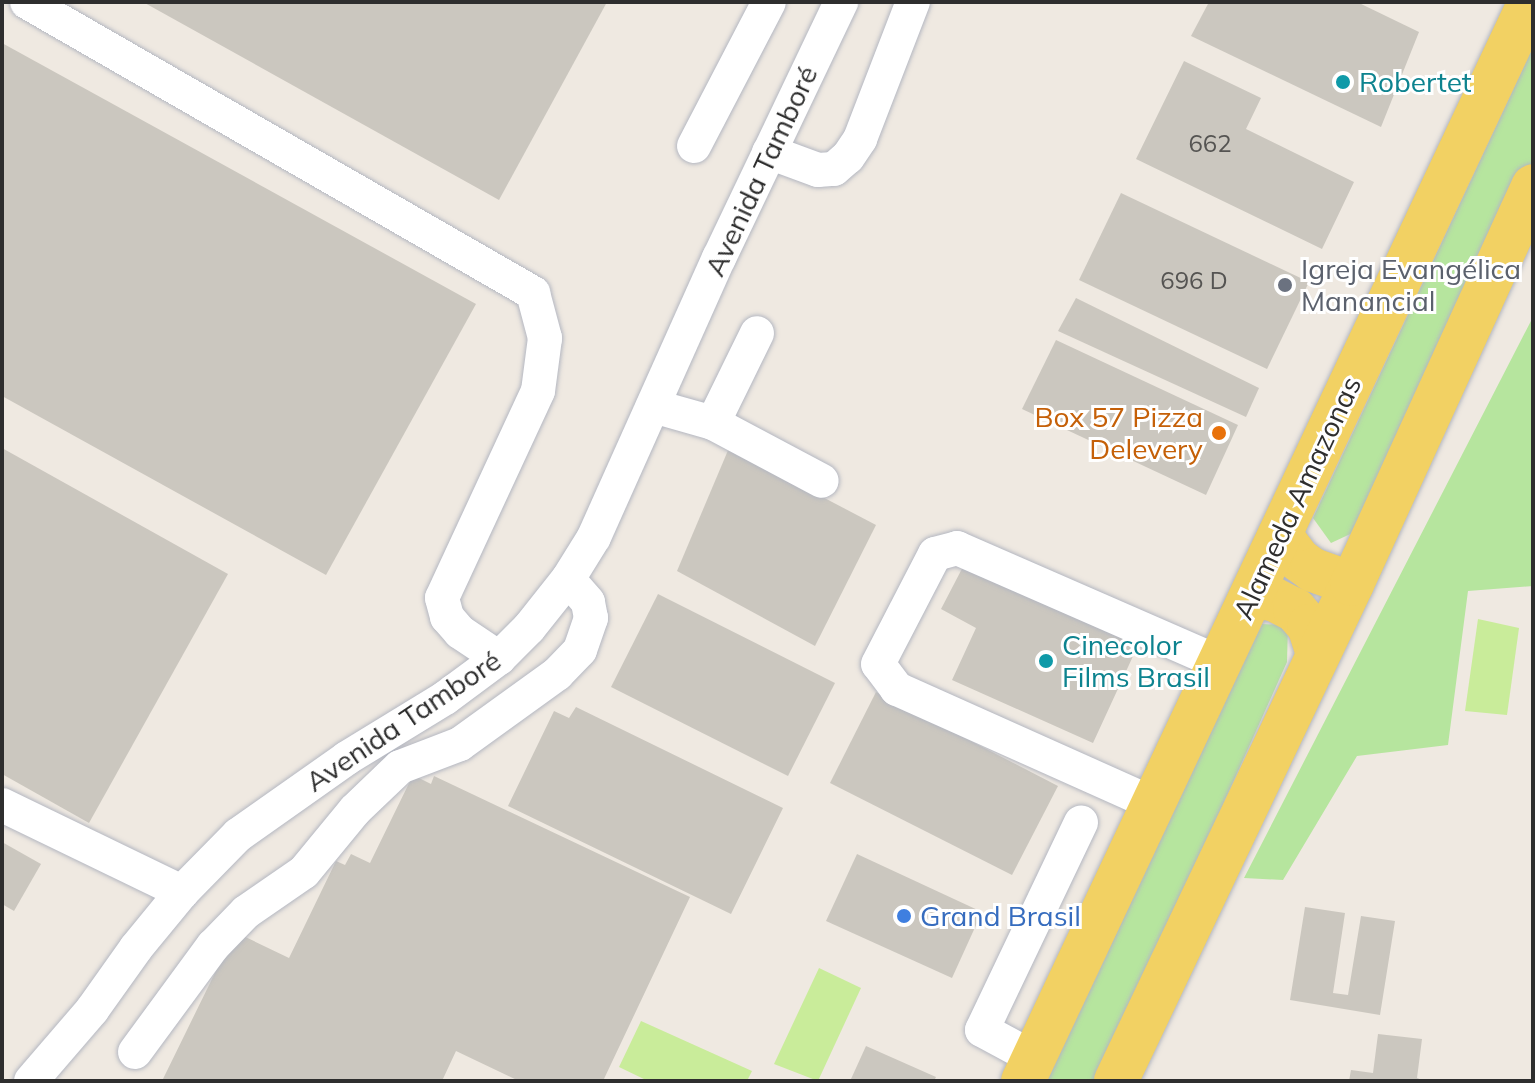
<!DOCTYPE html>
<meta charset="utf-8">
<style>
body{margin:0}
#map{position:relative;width:1535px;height:1083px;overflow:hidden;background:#efe9e1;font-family:Mulish,sans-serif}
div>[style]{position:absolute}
.green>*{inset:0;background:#b6e59e}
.pitch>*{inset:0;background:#c9ec9a}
.building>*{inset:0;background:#cbc7bf}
.roads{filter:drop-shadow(0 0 2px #b4b7c1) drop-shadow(0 0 2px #b4b7c1)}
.minor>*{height:34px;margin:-17px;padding:0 17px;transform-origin:17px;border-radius:17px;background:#fff}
.major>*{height:44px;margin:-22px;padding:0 22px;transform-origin:22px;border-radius:22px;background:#f2d163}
.dots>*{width:22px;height:22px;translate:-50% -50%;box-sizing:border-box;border:4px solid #fff;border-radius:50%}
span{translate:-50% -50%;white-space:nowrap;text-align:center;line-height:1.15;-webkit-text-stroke:6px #fff;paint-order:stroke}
.number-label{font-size:24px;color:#555452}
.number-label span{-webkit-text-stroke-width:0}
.culture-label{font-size:28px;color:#0d838f}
.left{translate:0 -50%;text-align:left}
.street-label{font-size:28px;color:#2e2e2e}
.worship-label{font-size:28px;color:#5b616d}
.food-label{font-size:28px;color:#c56008}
.right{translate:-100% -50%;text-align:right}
.shop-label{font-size:28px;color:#366cbe}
.frame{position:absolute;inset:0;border:4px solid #2e2e2e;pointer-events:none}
</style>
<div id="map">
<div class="green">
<i style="clip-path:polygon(1533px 47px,1533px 163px,1359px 530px,1331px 543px,1313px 518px)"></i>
<i style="clip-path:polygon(1533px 317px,1533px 586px,1468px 591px,1448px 745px,1357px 756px,1283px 880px,1244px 878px)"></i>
<i style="clip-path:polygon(1262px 624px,1288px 625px,1287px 662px,1099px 1081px,1040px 1081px)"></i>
</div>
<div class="pitch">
<i style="clip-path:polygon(1478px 619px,1519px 628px,1507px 715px,1465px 711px)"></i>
<i style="clip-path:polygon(819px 968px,861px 988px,818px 1081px,774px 1064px)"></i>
<i style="clip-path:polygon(641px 1021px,752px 1071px,747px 1081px,648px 1081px,619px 1067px)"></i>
</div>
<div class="building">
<i style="clip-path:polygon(143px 2px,607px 2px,499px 200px)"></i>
<i style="clip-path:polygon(1209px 2px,1357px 2px,1419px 32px,1381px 127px,1191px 36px)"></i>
<i style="clip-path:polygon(2px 43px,476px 304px,326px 575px,2px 396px)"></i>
<i style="clip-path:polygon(1184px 61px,1261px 98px,1246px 129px,1354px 182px,1322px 249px,1136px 159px)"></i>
<i style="clip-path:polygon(1121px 193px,1309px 282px,1267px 369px,1079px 280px)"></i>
<i style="clip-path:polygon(1076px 298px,1259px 388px,1246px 417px,1058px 331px)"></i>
<i style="clip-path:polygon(1056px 340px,1238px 425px,1206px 495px,1022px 409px)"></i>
<i style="clip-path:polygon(2px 448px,228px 574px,89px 823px,2px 774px)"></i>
<i style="clip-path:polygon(729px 448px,876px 525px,815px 646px,677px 571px)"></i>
<i style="clip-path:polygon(966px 561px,1140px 641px,1093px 743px,952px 680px,976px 628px,941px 609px)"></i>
<i style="clip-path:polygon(658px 594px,835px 683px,788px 776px,611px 687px)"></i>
<i style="clip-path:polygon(876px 692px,1058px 786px,1012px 875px,830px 783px)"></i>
<i style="clip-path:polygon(576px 707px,783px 808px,731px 914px,508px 806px,554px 711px,569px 718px)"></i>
<i style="clip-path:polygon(413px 775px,431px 784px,434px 776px,690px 897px,603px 1081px,519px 1081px,456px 1051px,442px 1081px,162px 1081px,235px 932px,289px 958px,336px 861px,345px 865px,351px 854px,370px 863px)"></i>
<i style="clip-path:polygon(2px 842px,41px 864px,14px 911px,2px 904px)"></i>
<i style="clip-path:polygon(857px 854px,982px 912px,952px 978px,826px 921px)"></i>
<i style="clip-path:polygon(1305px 907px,1345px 913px,1333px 993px,1348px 995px,1361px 916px,1395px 921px,1380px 1015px,1290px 1000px)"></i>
<i style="clip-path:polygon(1378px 1034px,1422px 1039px,1417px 1078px,1425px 1081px,1349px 1081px,1351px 1070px,1373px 1073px)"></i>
<i style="clip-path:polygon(866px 1046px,936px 1077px,934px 1081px,851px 1079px)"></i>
</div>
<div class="roads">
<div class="minor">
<i style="left:27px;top:2px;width:584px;rotate:29.9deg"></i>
<i style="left:533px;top:293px;width:47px;rotate:75.1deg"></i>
<i style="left:545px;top:338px;width:53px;rotate:97.5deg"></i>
<i style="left:538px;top:391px;width:228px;rotate:114.9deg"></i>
<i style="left:442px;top:598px;width:20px;rotate:75deg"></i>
<i style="left:447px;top:617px;width:20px;rotate:49deg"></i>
<i style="left:460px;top:632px;width:47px;rotate:33.7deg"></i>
<i style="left:694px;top:146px;width:162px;rotate:-62.5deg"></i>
<i style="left:769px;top:152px;width:52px;rotate:20.2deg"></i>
<i style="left:818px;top:170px;width:16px;rotate:-4deg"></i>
<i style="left:834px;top:169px;width:18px;rotate:-41deg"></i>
<i style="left:848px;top:157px;width:22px;rotate:-56deg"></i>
<i style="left:860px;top:139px;width:147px;rotate:-68.9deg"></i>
<i style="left:653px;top:406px;width:62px;rotate:15.8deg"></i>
<i style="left:713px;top:423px;width:100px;rotate:-63.9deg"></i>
<i style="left:713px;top:423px;width:123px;rotate:28deg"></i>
<i style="left:1154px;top:804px;width:282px;rotate:-155.9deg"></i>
<i style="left:897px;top:689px;width:31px;rotate:-127deg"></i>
<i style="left:878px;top:664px;width:124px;rotate:-62.6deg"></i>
<i style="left:935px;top:554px;width:23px;rotate:-15deg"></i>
<i style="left:957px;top:548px;width:287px;rotate:23.6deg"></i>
<i style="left:2px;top:805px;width:200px;rotate:25.8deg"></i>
<i style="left:135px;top:1052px;width:132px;rotate:-53.7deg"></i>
<i style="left:213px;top:946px;width:47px;rotate:-45.9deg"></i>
<i style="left:246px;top:912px;width:70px;rotate:-34.6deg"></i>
<i style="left:304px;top:872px;width:80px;rotate:-50.6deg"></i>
<i style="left:355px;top:810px;width:62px;rotate:-43.7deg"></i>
<i style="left:400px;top:767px;width:64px;rotate:-21deg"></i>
<i style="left:460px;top:744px;width:120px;rotate:-35.8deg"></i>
<i style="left:557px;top:674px;width:33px;rotate:-46deg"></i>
<i style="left:580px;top:650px;width:34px;rotate:-71deg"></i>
<i style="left:591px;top:618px;width:16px;rotate:-101deg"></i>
<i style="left:588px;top:602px;width:30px;rotate:-131deg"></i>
<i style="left:1034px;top:1058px;width:59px;rotate:-151.7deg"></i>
<i style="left:982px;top:1030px;width:230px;rotate:-64.5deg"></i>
<i style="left:31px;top:1081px;width:94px;rotate:-49.3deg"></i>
<i style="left:92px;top:1010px;width:76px;rotate:-54.6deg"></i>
<i style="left:136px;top:948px;width:72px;rotate:-50.6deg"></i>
<i style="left:182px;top:892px;width:80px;rotate:-45.5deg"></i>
<i style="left:238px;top:835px;width:133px;rotate:-35.2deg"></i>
<i style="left:347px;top:758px;width:115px;rotate:-31.5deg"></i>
<i style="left:445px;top:698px;width:67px;rotate:-36.5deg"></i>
<i style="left:499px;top:658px;width:42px;rotate:-45deg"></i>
<i style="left:529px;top:628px;width:63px;rotate:-51.5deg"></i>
<i style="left:568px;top:579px;width:49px;rotate:-58.2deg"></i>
<i style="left:594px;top:537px;width:306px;rotate:-65.9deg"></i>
<i style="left:719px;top:258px;width:284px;rotate:-64.5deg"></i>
</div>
<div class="major">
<i style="left:1280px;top:535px;width:31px;rotate:53deg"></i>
<i style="left:1299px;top:560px;width:17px;rotate:36deg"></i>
<i style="left:1313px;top:570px;width:41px;rotate:19.7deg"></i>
<i style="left:1251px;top:597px;width:22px;rotate:5deg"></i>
<i style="left:1273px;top:599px;width:25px;rotate:27deg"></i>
<i style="left:1295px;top:610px;width:21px;rotate:49deg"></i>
<i style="left:1309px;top:626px;width:29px;rotate:72deg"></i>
<i style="left:1023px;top:1081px;width:1192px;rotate:-64.83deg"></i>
<i style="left:1116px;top:1081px;width:550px;rotate:-64.6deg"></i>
<i style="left:1352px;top:584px;width:437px;rotate:-65.5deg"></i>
</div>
</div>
<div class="dots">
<i style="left:1343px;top:82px;background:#0f9aa8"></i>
<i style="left:1285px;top:285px;background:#6b7280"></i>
<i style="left:1219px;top:433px;background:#e8710a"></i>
<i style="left:1046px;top:661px;background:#0f9aa8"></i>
<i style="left:904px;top:916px;background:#3f7fe0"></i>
</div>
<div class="number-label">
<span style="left:1210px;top:144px">662</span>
<span style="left:1194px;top:281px">696 D</span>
</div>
<div class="culture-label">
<span class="left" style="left:1359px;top:82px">Robertet</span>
<span class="left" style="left:1062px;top:661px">Cinecolor<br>Films Brasil</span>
</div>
<div class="street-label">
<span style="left:761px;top:171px;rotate:-65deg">Avenida Tamboré</span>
<span style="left:1297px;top:498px;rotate:-65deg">Alameda Amazonas</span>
<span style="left:403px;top:721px;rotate:-34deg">Avenida Tamboré</span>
</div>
<div class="worship-label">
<span class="left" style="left:1301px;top:285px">Igreja Evangélica<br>Manancial</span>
</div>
<div class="food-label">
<span class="right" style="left:1203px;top:433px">Box 57 Pizza<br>Delevery</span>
</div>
<div class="shop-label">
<span class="left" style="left:920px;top:916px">Grand Brasil</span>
</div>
<div class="frame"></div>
</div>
